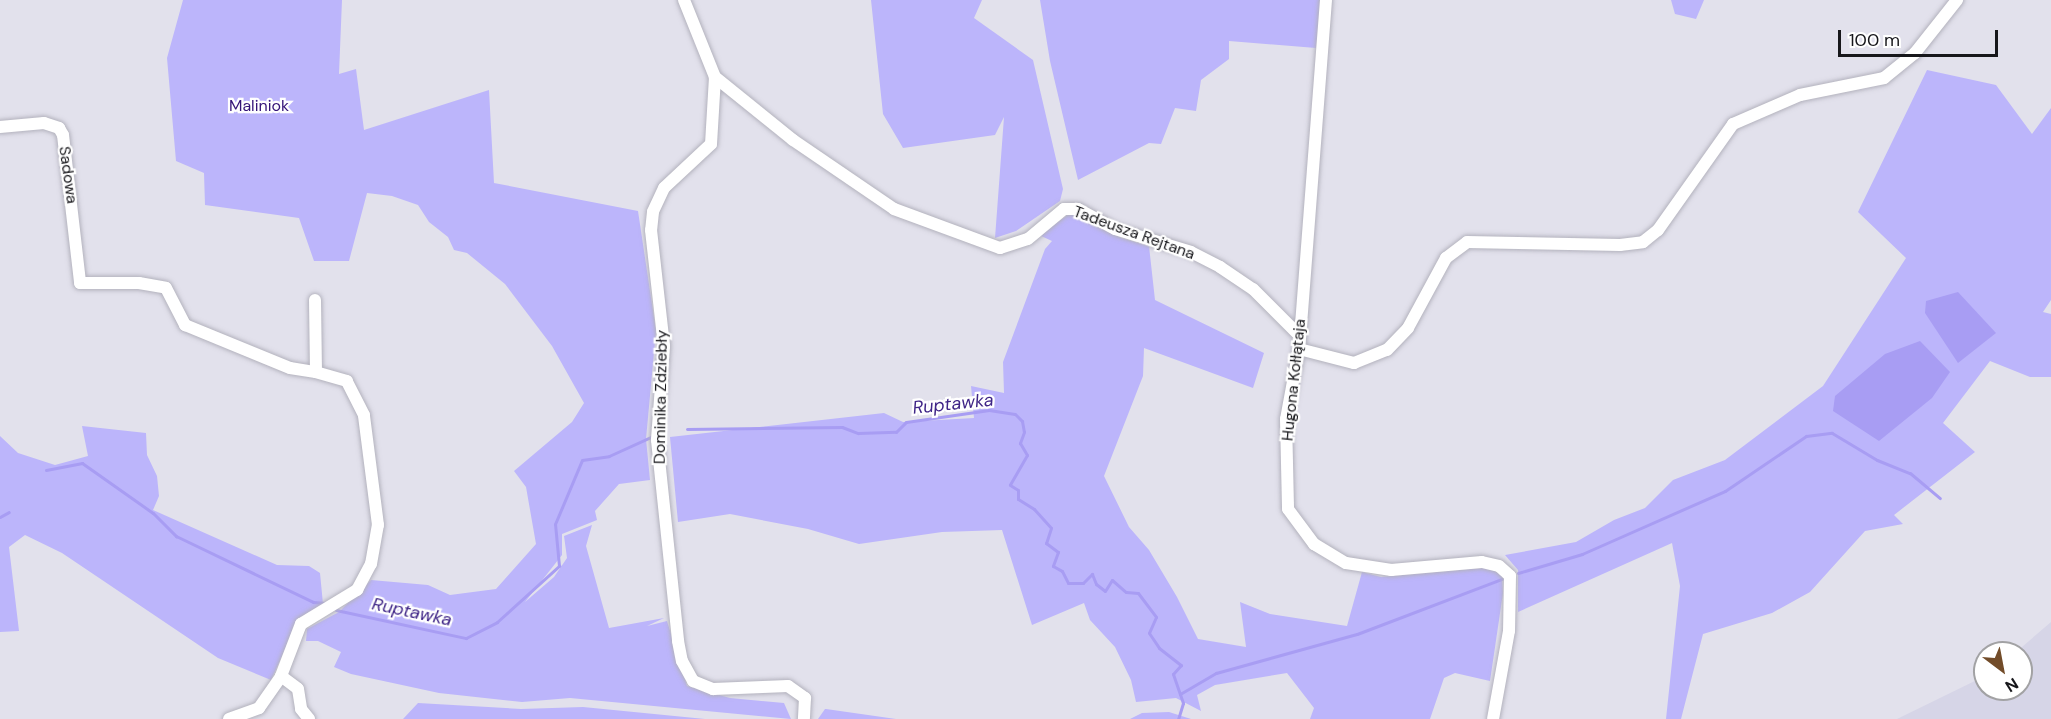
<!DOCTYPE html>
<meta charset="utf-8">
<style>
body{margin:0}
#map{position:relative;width:2051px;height:719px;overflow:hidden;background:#e2e1ec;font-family:"DM Sans",sans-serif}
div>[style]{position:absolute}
.built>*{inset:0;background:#d6d5e7}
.green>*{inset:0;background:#bcb5fb}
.water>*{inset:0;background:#a89df3}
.stream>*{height:3px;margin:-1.5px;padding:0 1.5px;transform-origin:1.5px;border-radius:1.5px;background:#a89df3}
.roads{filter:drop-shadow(0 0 2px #b3b2bd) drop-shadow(0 0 2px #b3b2bd)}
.minor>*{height:12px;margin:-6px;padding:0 6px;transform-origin:6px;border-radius:6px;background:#fff}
span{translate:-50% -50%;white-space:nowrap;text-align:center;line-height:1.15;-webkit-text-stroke:4.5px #fff;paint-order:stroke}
.park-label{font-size:16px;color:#331277}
.street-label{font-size:16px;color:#17171b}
.water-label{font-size:18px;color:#3f2587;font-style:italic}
.north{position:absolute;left:1973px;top:641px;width:60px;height:60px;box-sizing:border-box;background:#fff;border:2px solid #a2a2a4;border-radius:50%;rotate:148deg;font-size:16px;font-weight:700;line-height:24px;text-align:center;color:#17171b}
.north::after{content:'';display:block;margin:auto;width:21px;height:27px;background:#724c29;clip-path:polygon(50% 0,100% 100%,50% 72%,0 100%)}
.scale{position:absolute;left:1838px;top:30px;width:160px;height:27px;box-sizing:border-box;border:3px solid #17171b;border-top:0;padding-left:8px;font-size:18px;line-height:21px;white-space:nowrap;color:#17171b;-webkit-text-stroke:4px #fff;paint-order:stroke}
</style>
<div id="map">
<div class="built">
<i style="clip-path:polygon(2051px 622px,2051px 719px,1897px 719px,1985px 676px,1985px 689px,2021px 689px,2021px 653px,2015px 653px)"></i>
</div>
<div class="green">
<i style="clip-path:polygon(183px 0,342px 0,339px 74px,356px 69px,364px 130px,489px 90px,494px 183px,638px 211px,656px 331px,646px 439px,650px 480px,619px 484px,595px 511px,597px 520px,562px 534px,562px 555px,525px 602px,554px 577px,567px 558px,564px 536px,592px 525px,586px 546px,609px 628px,664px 618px,647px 626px,667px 621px,687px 686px,730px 698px,784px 703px,791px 719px,570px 698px,522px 702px,439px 693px,351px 674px,334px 667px,341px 652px,318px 641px,306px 641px,307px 629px,339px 612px,371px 580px,428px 585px,450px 595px,496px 589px,536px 544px,526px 487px,514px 471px,572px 422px,584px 403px,552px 346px,505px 284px,467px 253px,454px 250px,448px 237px,429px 222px,418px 205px,392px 196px,367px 193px,349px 261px,314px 261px,299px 218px,205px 205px,204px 173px,176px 161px,167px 58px)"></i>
<i style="clip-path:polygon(871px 0,982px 0,974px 18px,1033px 60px,1063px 189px,1060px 201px,1016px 231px,995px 238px,1004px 117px,995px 135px,903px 148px,883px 114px)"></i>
<i style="clip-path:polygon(1040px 0,1322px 0,1316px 48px,1229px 41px,1229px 59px,1201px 80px,1196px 111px,1175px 108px,1161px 144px,1149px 143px,1078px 180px,1050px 61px)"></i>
<i style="clip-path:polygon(1671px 0,1704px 0,1696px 19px,1675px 14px)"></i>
<i style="clip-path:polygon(1927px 70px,1996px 85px,2032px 134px,2051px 108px,2051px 300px,2043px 312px,2051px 314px,2051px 377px,2030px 377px,1990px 361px,1943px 423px,1975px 452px,1894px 515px,1903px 524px,1865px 531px,1810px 592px,1772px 613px,1703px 634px,1681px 719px,1666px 719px,1680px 586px,1672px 543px,1518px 612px,1518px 570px,1505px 555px,1576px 542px,1614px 520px,1645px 508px,1673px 480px,1725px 460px,1823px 386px,1906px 258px,1858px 212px)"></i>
<i style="clip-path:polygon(1075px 210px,1121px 238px,1149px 246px,1155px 300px,1264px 353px,1253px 388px,1144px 348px,1143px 376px,1104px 476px,1129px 527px,1149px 550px,1177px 597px,1198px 639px,1246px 647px,1240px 602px,1270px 614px,1347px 626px,1362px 572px,1381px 577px,1493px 567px,1502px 576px,1503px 593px,1490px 681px,1455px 673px,1444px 678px,1430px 719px,1310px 719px,1314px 708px,1287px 673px,1215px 685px,1197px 695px,1201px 711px,1176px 698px,1136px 702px,1131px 680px,1115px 647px,1090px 620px,1084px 603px,1032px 625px,1002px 530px,942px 532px,859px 544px,808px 529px,730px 514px,678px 522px,670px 437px,884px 413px,903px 422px,974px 418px,971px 386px,1004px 393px,1003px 362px,1045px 249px,1052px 241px,1039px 235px)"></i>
<i style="clip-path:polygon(82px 426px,146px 433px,147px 455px,157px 476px,159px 496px,153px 510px,277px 565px,309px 566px,320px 573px,323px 604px,298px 621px,271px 680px,218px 658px,62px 553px,25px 535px,9px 547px,19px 631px,0 632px,0 436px,18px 453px,55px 465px,88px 456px)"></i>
<i style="clip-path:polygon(418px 703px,521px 709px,583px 707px,705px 719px,403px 719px)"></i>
<i style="clip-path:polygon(825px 709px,826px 709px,896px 719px,818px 719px)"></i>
<i style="clip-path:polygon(1169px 712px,1191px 719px,1130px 719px,1142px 713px)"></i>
</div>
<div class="water">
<i style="clip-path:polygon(1958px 292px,1996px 333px,1958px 363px,1925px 313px,1926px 301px)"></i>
<i style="clip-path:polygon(1920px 341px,1950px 372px,1932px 398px,1879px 441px,1833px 411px,1835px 396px,1885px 354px)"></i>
</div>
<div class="stream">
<i style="left:687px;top:429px;width:155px;rotate:-0.7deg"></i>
<i style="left:842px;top:427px;width:17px;rotate:21deg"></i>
<i style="left:858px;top:433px;width:38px;rotate:-2deg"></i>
<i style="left:896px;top:432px;width:14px;rotate:-45deg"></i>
<i style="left:906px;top:422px;width:84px;rotate:-8.2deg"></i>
<i style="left:989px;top:410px;width:26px;rotate:9deg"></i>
<i style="left:1015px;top:414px;width:10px;rotate:45deg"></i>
<i style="left:1022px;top:421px;width:11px;rotate:80deg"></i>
<i style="left:1024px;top:432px;width:12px;rotate:110deg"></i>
<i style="left:1020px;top:443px;width:14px;rotate:60deg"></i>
<i style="left:1027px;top:455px;width:34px;rotate:120deg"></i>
<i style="left:1010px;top:485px;width:9px;rotate:32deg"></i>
<i style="left:1018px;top:490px;width:9px;rotate:90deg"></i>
<i style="left:1018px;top:499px;width:19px;rotate:32deg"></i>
<i style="left:1034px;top:509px;width:25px;rotate:48deg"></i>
<i style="left:1051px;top:528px;width:16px;rotate:108deg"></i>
<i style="left:1046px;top:543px;width:15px;rotate:37deg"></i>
<i style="left:1058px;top:552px;width:15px;rotate:110deg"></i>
<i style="left:1053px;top:566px;width:10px;rotate:29deg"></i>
<i style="left:1062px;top:571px;width:13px;rotate:63deg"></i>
<i style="left:1068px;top:583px;width:15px"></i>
<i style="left:1083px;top:583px;width:13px;rotate:-45deg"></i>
<i style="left:1092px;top:574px;width:11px;rotate:68deg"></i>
<i style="left:1096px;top:584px;width:11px;rotate:38deg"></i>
<i style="left:1105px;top:591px;width:13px;rotate:-58deg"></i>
<i style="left:1112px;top:580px;width:18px;rotate:41deg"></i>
<i style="left:1126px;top:592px;width:12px;rotate:5deg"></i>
<i style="left:1138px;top:593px;width:30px;rotate:53deg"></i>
<i style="left:1156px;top:617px;width:17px;rotate:114deg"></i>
<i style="left:1149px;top:633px;width:18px;rotate:56deg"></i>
<i style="left:1159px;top:648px;width:28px;rotate:38deg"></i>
<i style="left:1181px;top:665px;width:12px;rotate:132deg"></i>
<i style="left:1173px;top:674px;width:31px;rotate:71deg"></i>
<i style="left:1183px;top:703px;width:17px;rotate:107deg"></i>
<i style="left:46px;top:470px;width:37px;rotate:-11deg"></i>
<i style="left:82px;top:463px;width:87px;rotate:35.2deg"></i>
<i style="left:153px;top:513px;width:33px;rotate:45deg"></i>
<i style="left:176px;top:536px;width:152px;rotate:25.7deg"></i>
<i style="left:313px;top:602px;width:12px;rotate:5deg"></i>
<i style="left:0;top:517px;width:10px;rotate:-29deg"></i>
<i style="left:1518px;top:573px;width:67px;rotate:-16.5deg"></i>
<i style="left:1582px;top:554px;width:156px;rotate:-23.8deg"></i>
<i style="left:1725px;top:491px;width:98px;rotate:-34.2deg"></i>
<i style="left:1806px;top:436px;width:26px;rotate:-7deg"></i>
<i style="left:1832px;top:433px;width:52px;rotate:31deg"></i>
<i style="left:1877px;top:460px;width:35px;rotate:22deg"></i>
<i style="left:1910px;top:473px;width:39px;rotate:40deg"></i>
<i style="left:336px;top:610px;width:133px;rotate:12.2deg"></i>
<i style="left:466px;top:638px;width:35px;rotate:-27deg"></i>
<i style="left:497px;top:622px;width:84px;rotate:-42.1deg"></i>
<i style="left:559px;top:566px;width:42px;rotate:-95.4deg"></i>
<i style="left:555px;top:524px;width:69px;rotate:-67.1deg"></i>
<i style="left:582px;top:460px;width:27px;rotate:-8deg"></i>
<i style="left:609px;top:456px;width:48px;rotate:-24.4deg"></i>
<i style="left:1180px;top:694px;width:42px;rotate:-30.3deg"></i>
<i style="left:1216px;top:673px;width:146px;rotate:-15.5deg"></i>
<i style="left:1357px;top:634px;width:155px;rotate:-20.8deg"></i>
</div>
<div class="roads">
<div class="minor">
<i style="left:684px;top:0;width:83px;rotate:68.1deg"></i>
<i style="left:715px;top:77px;width:67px;rotate:93.4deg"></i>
<i style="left:711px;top:144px;width:64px;rotate:136.9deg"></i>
<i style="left:664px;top:188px;width:26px;rotate:115deg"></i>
<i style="left:653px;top:212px;width:18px;rotate:96deg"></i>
<i style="left:651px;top:230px;width:117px;rotate:83.6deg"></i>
<i style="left:664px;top:346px;width:94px;rotate:94.3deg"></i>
<i style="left:657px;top:440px;width:202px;rotate:84deg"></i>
<i style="left:678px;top:641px;width:20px;rotate:79deg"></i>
<i style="left:682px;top:661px;width:23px;rotate:61deg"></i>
<i style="left:693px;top:681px;width:22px;rotate:22deg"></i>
<i style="left:713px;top:689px;width:75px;rotate:-2.3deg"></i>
<i style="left:788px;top:686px;width:21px;rotate:35deg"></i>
<i style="left:805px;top:698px;width:21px;rotate:93deg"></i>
<i style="left:1326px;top:0;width:350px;rotate:94.4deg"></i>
<i style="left:1299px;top:349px;width:71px;rotate:100.5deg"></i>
<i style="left:1286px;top:419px;width:90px;rotate:88.7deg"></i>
<i style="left:1288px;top:509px;width:44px;rotate:53.4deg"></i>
<i style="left:1314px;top:544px;width:37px;rotate:31deg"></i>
<i style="left:1346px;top:563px;width:46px;rotate:8.8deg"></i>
<i style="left:1391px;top:570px;width:91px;rotate:-5deg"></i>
<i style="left:1482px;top:562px;width:17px;rotate:13deg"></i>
<i style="left:1499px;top:566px;width:15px;rotate:42deg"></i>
<i style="left:1510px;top:576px;width:55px;rotate:91deg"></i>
<i style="left:1509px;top:631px;width:89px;rotate:100.3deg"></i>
<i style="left:715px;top:77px;width:100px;rotate:38.9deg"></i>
<i style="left:793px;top:140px;width:122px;rotate:34.3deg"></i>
<i style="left:894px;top:209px;width:113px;rotate:20.2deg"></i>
<i style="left:1000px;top:248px;width:29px;rotate:-18deg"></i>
<i style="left:1028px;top:239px;width:47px;rotate:-39.8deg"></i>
<i style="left:1064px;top:209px;width:14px"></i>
<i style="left:1078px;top:209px;width:42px;rotate:28.4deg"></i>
<i style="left:1115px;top:229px;width:79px;rotate:16.8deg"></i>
<i style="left:1191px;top:252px;width:33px;rotate:27deg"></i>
<i style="left:1220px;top:267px;width:40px;rotate:34deg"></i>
<i style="left:1253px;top:289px;width:66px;rotate:45deg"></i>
<i style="left:0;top:127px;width:44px;rotate:-5.2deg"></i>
<i style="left:44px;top:123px;width:16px;rotate:18deg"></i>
<i style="left:59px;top:128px;width:8px;rotate:60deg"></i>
<i style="left:63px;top:135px;width:149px;rotate:83.4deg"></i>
<i style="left:80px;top:283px;width:59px"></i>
<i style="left:139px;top:283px;width:27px;rotate:10deg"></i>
<i style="left:166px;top:288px;width:42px;rotate:62.8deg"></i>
<i style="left:185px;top:325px;width:113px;rotate:22.3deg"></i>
<i style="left:290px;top:368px;width:26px;rotate:9deg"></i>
<i style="left:316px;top:372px;width:72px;rotate:-90.8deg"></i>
<i style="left:1299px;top:349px;width:57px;rotate:14.3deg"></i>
<i style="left:1354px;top:363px;width:35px;rotate:-22deg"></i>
<i style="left:1387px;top:350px;width:30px;rotate:-46deg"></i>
<i style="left:1408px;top:328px;width:80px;rotate:-61.5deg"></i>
<i style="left:1446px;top:258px;width:26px;rotate:-37deg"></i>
<i style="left:1467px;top:242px;width:153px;rotate:1.1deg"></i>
<i style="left:1620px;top:245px;width:23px;rotate:-7deg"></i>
<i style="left:1643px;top:242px;width:19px;rotate:-39deg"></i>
<i style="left:1658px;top:230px;width:130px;rotate:-54.7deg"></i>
<i style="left:1733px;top:124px;width:73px;rotate:-23.4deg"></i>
<i style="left:1800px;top:95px;width:86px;rotate:-11.4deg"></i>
<i style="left:1884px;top:78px;width:40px;rotate:-39deg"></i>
<i style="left:1915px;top:53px;width:68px;rotate:-51.6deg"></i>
<i style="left:281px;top:676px;width:21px;rotate:37deg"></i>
<i style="left:298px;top:689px;width:20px;rotate:81deg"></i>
<i style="left:301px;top:709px;width:13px;rotate:51deg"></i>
<i style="left:229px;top:719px;width:32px;rotate:-20deg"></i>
<i style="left:259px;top:708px;width:39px;rotate:-55deg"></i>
<i style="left:281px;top:676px;width:56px;rotate:-69deg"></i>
<i style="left:301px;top:624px;width:66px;rotate:-31.3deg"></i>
<i style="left:357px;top:590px;width:30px;rotate:-62deg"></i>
<i style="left:371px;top:564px;width:40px;rotate:-80deg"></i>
<i style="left:378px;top:525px;width:111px;rotate:-97.3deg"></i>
<i style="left:364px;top:415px;width:38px;rotate:-117deg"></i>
<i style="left:347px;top:381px;width:32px;rotate:-164deg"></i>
</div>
</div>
<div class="park-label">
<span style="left:259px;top:106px">Maliniok</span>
</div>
<div class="street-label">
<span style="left:68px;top:175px;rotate:82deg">Sadowa</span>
<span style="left:1134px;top:233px;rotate:20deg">Tadeusza Rejtana</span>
<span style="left:1294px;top:380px;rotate:-84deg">Hugona Kołłątaja</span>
<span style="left:661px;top:397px;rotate:-89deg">Dominika Zdziebły</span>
</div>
<div class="water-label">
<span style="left:953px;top:404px;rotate:-6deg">Ruptawka</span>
<span style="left:412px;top:612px;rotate:12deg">Ruptawka</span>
</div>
<div class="north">N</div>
<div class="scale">100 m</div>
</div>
